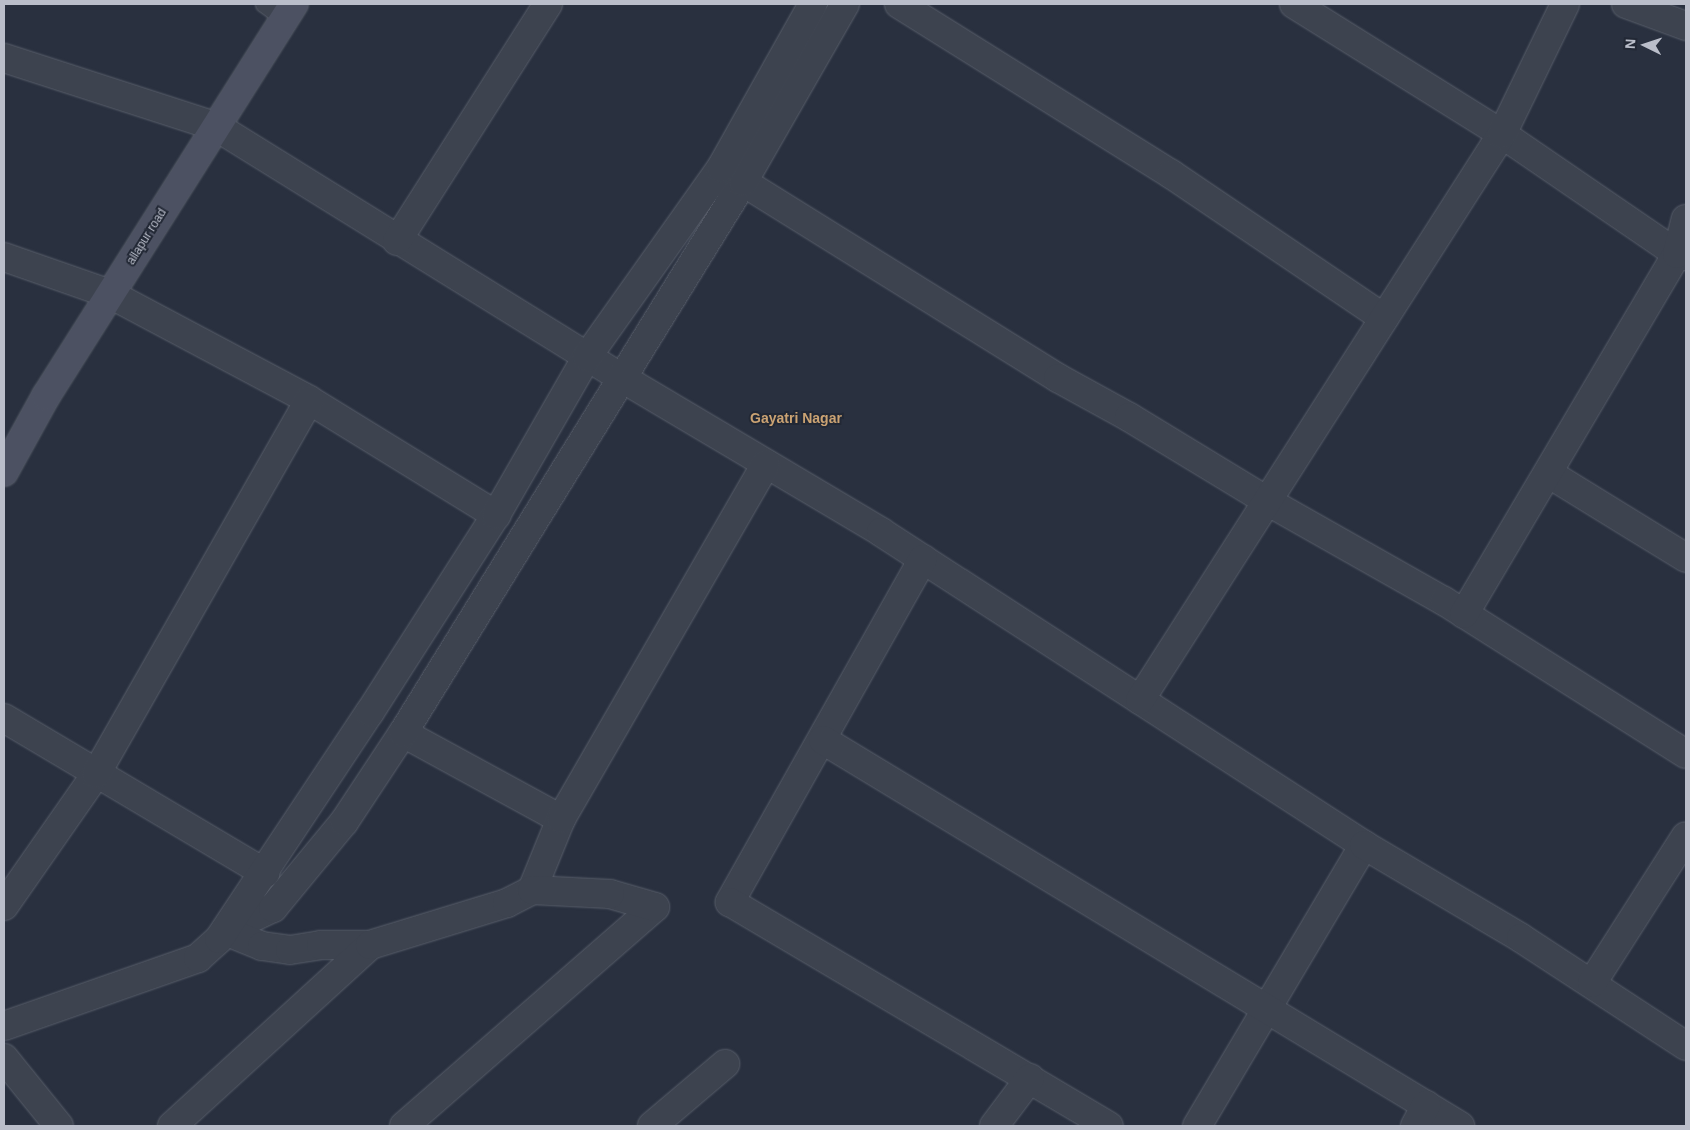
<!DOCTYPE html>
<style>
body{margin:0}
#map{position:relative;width:1690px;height:1130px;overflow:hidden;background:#29303f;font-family:Helvetica,sans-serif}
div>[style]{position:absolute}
.roads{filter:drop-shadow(0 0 1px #585e6a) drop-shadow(0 0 1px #585e6a)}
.service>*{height:15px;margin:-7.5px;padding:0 7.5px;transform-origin:7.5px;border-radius:7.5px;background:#3d434f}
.minor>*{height:28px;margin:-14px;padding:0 14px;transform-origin:14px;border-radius:14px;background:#3d434f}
.secondary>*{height:28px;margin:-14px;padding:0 14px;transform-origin:14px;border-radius:14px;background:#4c5162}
span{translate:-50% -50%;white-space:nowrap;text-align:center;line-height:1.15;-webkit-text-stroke:4px #222835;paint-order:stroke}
.street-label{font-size:12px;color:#babeca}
.neighbourhood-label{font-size:14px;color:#cba373;font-weight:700}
.frame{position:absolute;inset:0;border:5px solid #babeca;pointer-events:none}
.north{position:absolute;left:1620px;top:20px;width:50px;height:50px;-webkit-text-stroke:4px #222835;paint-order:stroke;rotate:274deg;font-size:14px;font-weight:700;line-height:20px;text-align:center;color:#babeca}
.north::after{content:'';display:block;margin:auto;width:18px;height:22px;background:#babeca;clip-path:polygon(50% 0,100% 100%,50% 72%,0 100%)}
</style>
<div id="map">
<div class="roads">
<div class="service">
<i style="left:263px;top:4px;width:26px;rotate:36deg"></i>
</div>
<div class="minor">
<i style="left:899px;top:4px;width:321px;rotate:32deg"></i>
<i style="left:1171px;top:174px;width:257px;rotate:34.1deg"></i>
<i style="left:1294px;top:4px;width:245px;rotate:32deg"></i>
<i style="left:1502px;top:134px;width:212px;rotate:34.4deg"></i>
<i style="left:1677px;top:254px;width:9px;rotate:13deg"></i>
<i style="left:1626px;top:4px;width:64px;rotate:20.1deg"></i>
<i style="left:4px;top:58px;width:224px;rotate:17.9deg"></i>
<i style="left:217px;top:127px;width:476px;rotate:31.8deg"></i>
<i style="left:622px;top:378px;width:301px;rotate:30.7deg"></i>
<i style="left:881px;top:532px;width:576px;rotate:32.94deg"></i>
<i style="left:1364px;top:845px;width:327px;rotate:120.7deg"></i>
<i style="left:743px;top:182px;width:371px;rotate:31.9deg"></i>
<i style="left:1058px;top:378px;width:81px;rotate:28.8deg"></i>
<i style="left:1129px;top:417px;width:162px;rotate:31.3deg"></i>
<i style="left:1267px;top:501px;width:203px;rotate:29.5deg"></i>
<i style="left:1444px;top:601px;width:286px;rotate:32.3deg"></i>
<i style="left:397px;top:241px;width:281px;rotate:-57.5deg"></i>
<i style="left:4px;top:257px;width:112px;rotate:19.2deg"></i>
<i style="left:110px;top:294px;width:225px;rotate:28deg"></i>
<i style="left:309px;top:400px;width:220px;rotate:31.6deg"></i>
<i style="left:1548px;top:473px;width:162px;rotate:31.6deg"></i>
<i style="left:923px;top:559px;width:394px;rotate:119.4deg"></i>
<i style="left:730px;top:902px;width:440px;rotate:30.6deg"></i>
<i style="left:1464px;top:614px;width:418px;rotate:-59.4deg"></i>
<i style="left:1677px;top:254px;width:36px;rotate:-76deg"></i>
<i style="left:1140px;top:700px;width:672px;rotate:-57.4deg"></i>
<i style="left:1502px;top:134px;width:144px;rotate:-64.1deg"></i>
<i style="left:4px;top:718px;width:304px;rotate:30.7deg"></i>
<i style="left:403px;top:733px;width:180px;rotate:28.6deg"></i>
<i style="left:823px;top:740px;width:745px;rotate:31.21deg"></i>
<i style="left:1364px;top:845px;width:182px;rotate:30.6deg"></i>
<i style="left:1521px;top:938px;width:197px;rotate:33.2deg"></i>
<i style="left:4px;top:906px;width:161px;rotate:-55.1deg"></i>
<i style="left:96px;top:774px;width:430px;rotate:-60.3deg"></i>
<i style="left:226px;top:930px;width:52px;rotate:-25.1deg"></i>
<i style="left:273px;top:908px;width:112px;rotate:-50.5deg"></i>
<i style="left:344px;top:822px;width:107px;rotate:-56.5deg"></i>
<i style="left:403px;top:733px;width:647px;rotate:-58.32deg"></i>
<i style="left:743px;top:182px;width:205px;rotate:-60.2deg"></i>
<i style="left:225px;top:931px;width:40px;rotate:22deg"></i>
<i style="left:262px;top:946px;width:28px;rotate:8deg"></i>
<i style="left:290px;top:950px;width:31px;rotate:-9deg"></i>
<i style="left:321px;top:945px;width:49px"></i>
<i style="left:1592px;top:983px;width:174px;rotate:-57.4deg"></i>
<i style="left:4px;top:1026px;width:206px;rotate:-19.3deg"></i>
<i style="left:198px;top:958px;width:28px;rotate:-42deg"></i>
<i style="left:219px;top:939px;width:273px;rotate:-56.4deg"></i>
<i style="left:370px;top:712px;width:234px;rotate:-57.4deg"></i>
<i style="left:496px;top:515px;width:182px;rotate:-60.1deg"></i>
<i style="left:587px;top:357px;width:232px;rotate:-54.7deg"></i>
<i style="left:721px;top:168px;width:188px;rotate:-60.7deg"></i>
<i style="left:4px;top:1058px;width:87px;rotate:51deg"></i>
<i style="left:172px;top:1126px;width:268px;rotate:-42.4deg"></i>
<i style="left:370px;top:945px;width:143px;rotate:-17deg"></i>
<i style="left:507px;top:903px;width:28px;rotate:-27deg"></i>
<i style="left:532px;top:890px;width:77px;rotate:-67.8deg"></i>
<i style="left:561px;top:819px;width:410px;rotate:-60deg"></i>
<i style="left:404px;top:1126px;width:333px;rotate:-41.1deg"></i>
<i style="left:655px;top:907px;width:47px;rotate:-163.9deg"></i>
<i style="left:610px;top:894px;width:78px;rotate:-177.1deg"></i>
<i style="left:652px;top:1126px;width:96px;rotate:-40.3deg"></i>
<i style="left:994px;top:1126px;width:60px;rotate:-53.1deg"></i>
<i style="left:1415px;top:1126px;width:24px;rotate:-62deg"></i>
</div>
<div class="secondary">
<i style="left:4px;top:472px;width:87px;rotate:-61.1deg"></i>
<i style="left:46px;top:396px;width:464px;rotate:-57.7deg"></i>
</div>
</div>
<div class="street-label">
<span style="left:147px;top:237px;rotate:-58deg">allapur road</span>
</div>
<div class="neighbourhood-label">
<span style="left:796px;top:418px">Gayatri Nagar</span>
</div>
<div class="frame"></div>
<div class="north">N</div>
</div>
